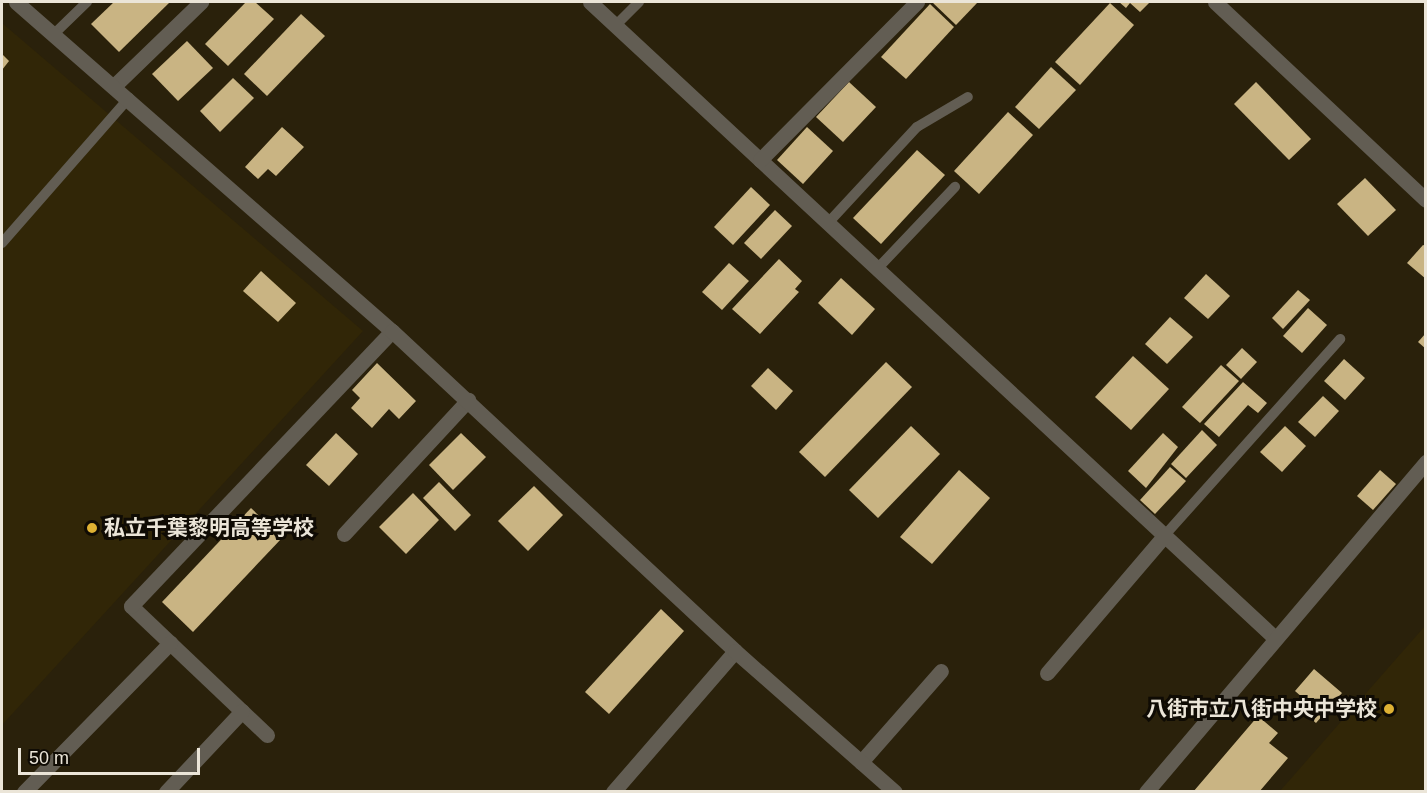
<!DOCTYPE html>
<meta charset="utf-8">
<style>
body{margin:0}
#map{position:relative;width:1427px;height:793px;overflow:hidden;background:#2a210b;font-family:Arial,"Noto Sans JP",sans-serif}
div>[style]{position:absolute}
.built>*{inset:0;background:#312607}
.building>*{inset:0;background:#c9b483}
.service>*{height:10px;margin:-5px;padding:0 5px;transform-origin:5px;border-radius:5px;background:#625d53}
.minor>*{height:15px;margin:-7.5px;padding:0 7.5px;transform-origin:7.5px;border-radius:7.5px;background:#625d53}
.tertiary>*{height:15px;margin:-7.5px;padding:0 7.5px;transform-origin:7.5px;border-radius:7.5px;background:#625d53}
.dots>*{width:16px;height:16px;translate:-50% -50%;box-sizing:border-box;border:3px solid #0f0b04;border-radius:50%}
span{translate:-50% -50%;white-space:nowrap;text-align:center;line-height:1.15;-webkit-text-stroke:6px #0f0b04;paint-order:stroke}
.poi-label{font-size:21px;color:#ebe5d8;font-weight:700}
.left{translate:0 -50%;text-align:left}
.right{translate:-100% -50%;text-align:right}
.frame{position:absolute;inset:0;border:3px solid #ebe5d8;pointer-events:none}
.scale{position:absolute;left:18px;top:748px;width:182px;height:27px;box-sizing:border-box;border:3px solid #ebe5d8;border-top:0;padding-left:8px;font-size:18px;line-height:21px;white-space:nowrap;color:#ebe5d8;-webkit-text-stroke:4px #0f0b04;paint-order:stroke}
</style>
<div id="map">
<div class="built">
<i style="clip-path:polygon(2px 23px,363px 331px,2px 725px)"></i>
<i style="clip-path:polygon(1425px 626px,1425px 791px,1280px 791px)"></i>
</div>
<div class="building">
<i style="clip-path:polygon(114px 2px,170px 2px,119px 52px,91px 24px)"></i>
<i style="clip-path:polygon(246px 2px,255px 2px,274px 19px,228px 66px,205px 44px)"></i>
<i style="clip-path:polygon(932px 2px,978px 2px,956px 25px)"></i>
<i style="clip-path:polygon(1119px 2px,1150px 2px,1140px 12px,1130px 3px,1126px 8px)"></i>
<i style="clip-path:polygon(1110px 3px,1134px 25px,1080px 85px,1055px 62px)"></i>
<i style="clip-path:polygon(930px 4px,954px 27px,906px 79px,881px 57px)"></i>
<i style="clip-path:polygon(301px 14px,325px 36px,267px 96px,244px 74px)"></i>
<i style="clip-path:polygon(187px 41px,213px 68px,178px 101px,152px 74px)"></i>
<i style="clip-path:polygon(2px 54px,9px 61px,2px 70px)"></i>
<i style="clip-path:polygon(1051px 67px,1076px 90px,1039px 129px,1015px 107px)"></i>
<i style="clip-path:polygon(233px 78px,254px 98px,220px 132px,200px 111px)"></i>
<i style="clip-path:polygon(849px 82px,876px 107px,843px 142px,816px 117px)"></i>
<i style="clip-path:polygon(1256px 82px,1311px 139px,1289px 160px,1234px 104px)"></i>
<i style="clip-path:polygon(1008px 112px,1033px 135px,979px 194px,954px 171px)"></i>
<i style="clip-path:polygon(282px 127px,304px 147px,276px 176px,268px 169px,258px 179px,245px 167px)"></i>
<i style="clip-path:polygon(807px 127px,833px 151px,803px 184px,777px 160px)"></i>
<i style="clip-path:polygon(917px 150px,945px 175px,881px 244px,853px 218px)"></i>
<i style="clip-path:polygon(1365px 178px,1396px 210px,1368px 236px,1337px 204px)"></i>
<i style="clip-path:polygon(751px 187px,770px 205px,733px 245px,714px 227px)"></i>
<i style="clip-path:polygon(775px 210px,792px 226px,761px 259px,744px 243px)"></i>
<i style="clip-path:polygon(1423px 245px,1426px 246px,1426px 279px,1407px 263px)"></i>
<i style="clip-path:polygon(779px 259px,802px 281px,795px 289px,799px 292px,760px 334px,732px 309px)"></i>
<i style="clip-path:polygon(729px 263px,749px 281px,722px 310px,702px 292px)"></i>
<i style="clip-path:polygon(261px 271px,296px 303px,278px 322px,243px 291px)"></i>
<i style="clip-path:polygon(1206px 274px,1230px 296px,1208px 319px,1184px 298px)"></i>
<i style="clip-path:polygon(841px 278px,875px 309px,852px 335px,818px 303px)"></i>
<i style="clip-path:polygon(1298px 290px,1310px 300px,1283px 329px,1272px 318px)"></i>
<i style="clip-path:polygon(1308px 308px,1327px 325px,1302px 353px,1283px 336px)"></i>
<i style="clip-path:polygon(1170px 317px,1193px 337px,1167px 364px,1145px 344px)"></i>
<i style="clip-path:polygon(1426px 333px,1426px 349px,1418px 342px)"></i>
<i style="clip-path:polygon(1242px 348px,1257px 362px,1241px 379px,1226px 365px)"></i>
<i style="clip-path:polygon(1133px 356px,1169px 389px,1131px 430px,1095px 397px)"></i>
<i style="clip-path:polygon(1344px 359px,1365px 378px,1345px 400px,1324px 381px)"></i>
<i style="clip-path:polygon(886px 362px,912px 387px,825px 477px,799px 452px)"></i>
<i style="clip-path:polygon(377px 363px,416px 401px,399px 419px,389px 409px,372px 428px,351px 408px,360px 398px,352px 390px)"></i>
<i style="clip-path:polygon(1221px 365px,1239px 381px,1200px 423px,1182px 407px)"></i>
<i style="clip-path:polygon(768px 368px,793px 391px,776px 410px,751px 386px)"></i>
<i style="clip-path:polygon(1243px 382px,1267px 403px,1258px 413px,1248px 405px,1219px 437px,1204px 424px)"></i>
<i style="clip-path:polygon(1323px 396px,1339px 411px,1315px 437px,1298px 422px)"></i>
<i style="clip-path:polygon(911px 426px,940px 454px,878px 518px,849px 490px)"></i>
<i style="clip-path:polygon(1285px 426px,1306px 446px,1282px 472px,1260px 452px)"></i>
<i style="clip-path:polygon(1202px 430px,1217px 445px,1186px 478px,1171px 464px)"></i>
<i style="clip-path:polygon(336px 433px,358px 454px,329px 486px,306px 465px)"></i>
<i style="clip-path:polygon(461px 433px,486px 457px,453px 490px,429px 465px)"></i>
<i style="clip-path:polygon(1163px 433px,1178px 447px,1146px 488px,1128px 471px)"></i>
<i style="clip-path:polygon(1170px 467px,1186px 481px,1155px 514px,1140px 500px)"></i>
<i style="clip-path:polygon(959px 470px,990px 498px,932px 564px,900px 537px)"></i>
<i style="clip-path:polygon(1380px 470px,1396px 484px,1373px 510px,1357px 496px)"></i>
<i style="clip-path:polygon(439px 482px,471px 515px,455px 531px,423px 498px)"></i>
<i style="clip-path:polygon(534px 486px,563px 515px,528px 551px,498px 521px)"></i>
<i style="clip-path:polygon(413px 493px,439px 520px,406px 554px,379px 527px)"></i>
<i style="clip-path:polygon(251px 508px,282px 538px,193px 632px,162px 602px)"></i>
<i style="clip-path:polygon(661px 609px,684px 631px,609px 714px,585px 692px)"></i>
<i style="clip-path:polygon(1314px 669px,1342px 693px,1316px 723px,1296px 706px,1303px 698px,1295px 691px)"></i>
<i style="clip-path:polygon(1258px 716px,1278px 733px,1269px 743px,1288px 758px,1259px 792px,1193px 792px)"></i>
</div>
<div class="service">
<i style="left:615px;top:26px;width:34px;rotate:-45deg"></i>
<i style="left:54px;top:34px;width:46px;rotate:-44.1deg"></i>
<i style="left:828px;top:223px;width:131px;rotate:-47.2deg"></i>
<i style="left:917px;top:127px;width:59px;rotate:-30.5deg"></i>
<i style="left:2px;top:243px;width:193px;rotate:-48.8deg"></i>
<i style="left:878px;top:268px;width:112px;rotate:-46.5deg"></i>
<i style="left:1165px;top:535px;width:263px;rotate:-48.2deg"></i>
</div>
<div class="minor">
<i style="left:590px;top:2px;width:935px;rotate:42.88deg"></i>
<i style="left:1215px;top:2px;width:289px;rotate:43.2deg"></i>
<i style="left:115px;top:85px;width:120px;rotate:-44deg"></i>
<i style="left:760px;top:160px;width:223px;rotate:-45.2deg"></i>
<i style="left:344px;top:534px;width:183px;rotate:-47.2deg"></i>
<i style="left:1047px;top:673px;width:182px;rotate:-49.5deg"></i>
<i style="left:267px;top:735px;width:187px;rotate:-136.5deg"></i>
<i style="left:131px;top:606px;width:379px;rotate:-46.5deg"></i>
<i style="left:861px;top:762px;width:121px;rotate:-48.7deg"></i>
<i style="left:24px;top:792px;width:209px;rotate:-45.6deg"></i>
<i style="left:166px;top:792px;width:111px;rotate:-46.8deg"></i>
<i style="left:613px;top:792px;width:186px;rotate:-49.1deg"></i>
</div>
<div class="tertiary">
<i style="left:16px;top:2px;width:500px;rotate:41.2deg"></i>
<i style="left:392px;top:331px;width:469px;rotate:43deg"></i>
<i style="left:735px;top:651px;width:213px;rotate:41.4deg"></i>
<i style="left:1146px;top:792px;width:433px;rotate:-49.7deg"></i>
</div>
<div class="dots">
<i style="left:92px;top:528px;background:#deb133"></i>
<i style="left:1389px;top:709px;background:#deb133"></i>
</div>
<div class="poi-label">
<span class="left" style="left:104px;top:528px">私立千葉黎明高等学校</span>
<span class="right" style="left:1377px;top:709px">八街市立八街中央中学校</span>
</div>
<div class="frame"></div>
<div class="scale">50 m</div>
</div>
